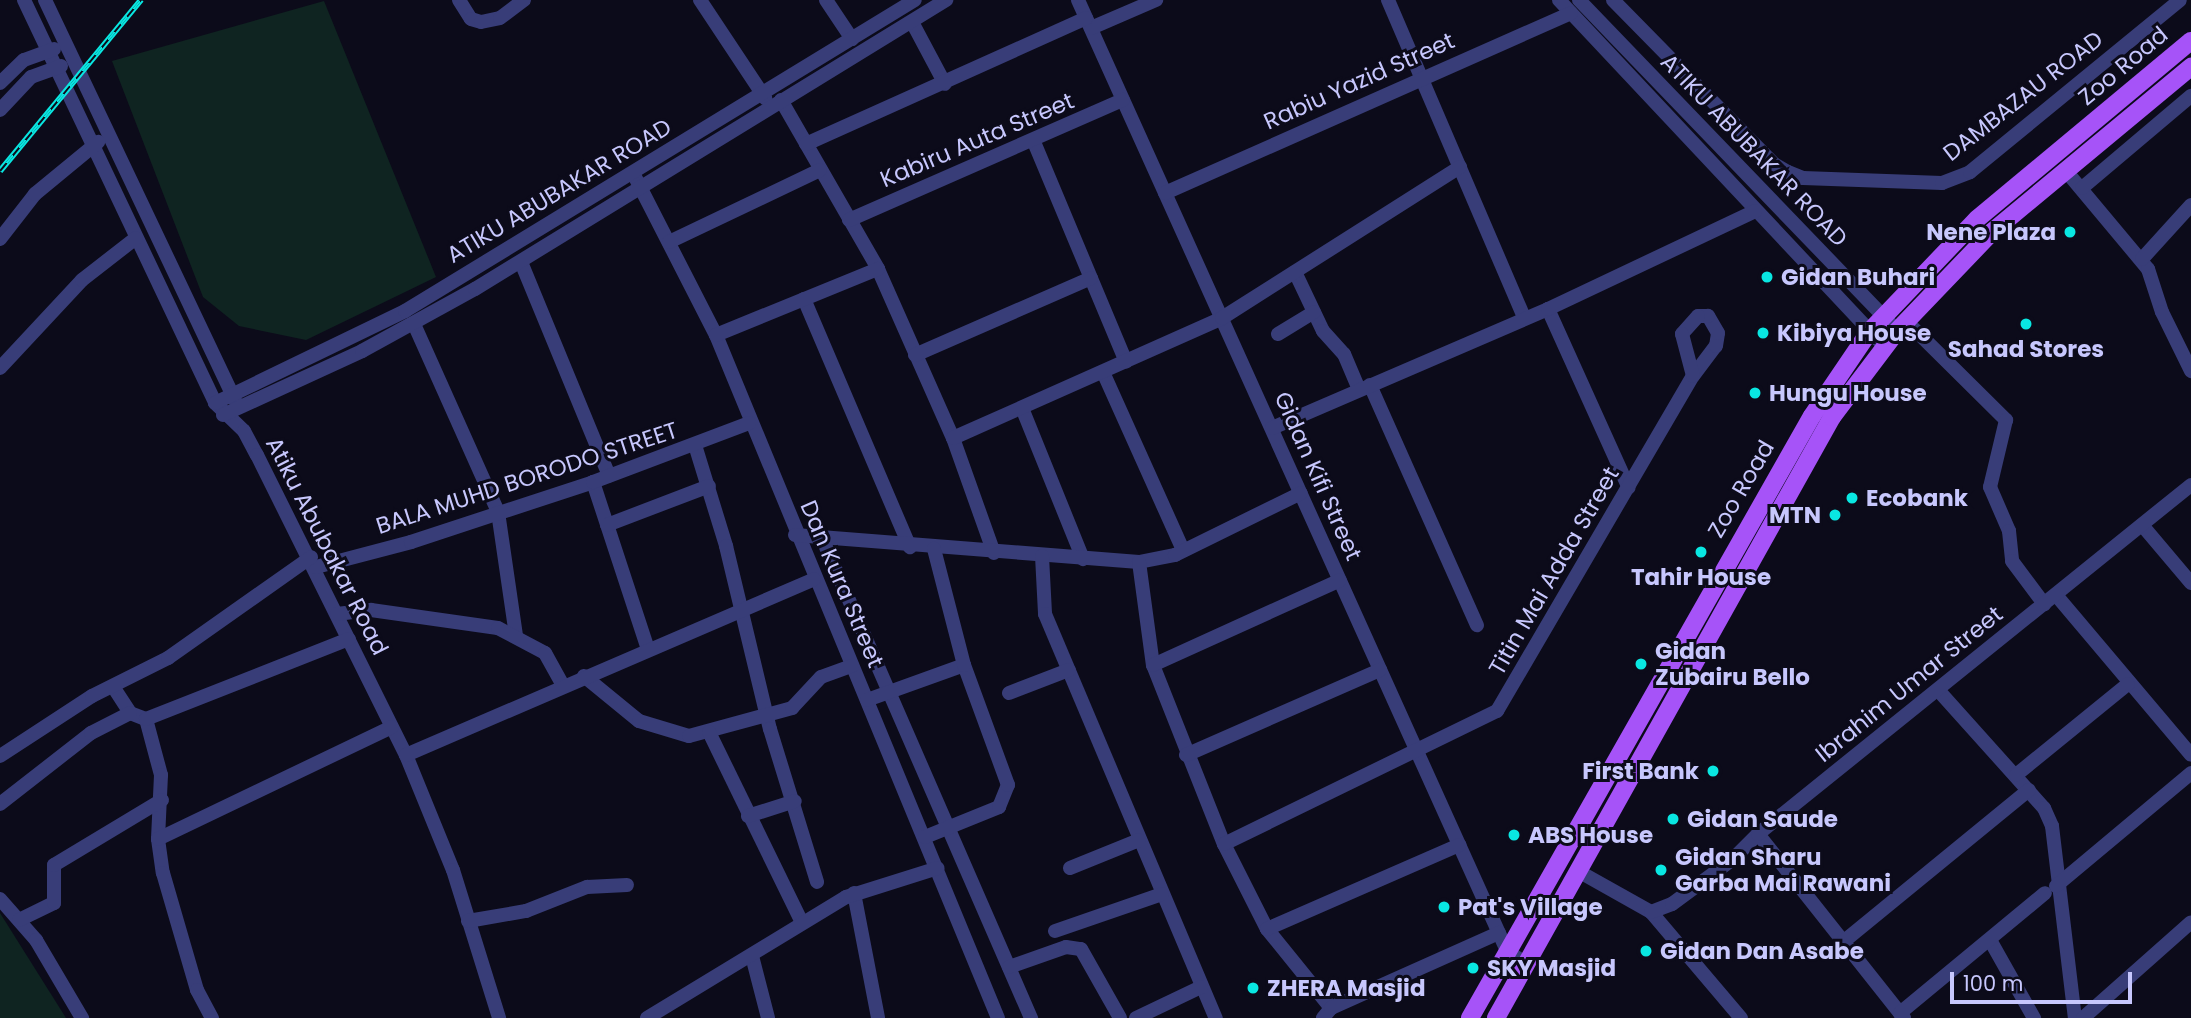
<!DOCTYPE html>
<style>
body{margin:0}
#map{position:relative;width:2191px;height:1018px;overflow:hidden;background:#0c0b1a;font-family:Poppins,sans-serif}
div>[style]{position:absolute}
.green>*{inset:0;background:#0f2421}
.minor>*{height:14px;margin:-7px;padding:0 7px;transform-origin:7px;border-radius:7px;background:#383d78}
.major>*{height:18px;margin:-9px;padding:0 9px;transform-origin:9px;border-radius:9px;background:#a653f8}
.rail>*{height:6px;margin-top:-3px;transform-origin:0;background:repeating-linear-gradient(90deg,#0c0b1a 0 10px,#09e7e2 0 20px);box-sizing:border-box;border-block:2px solid #09e7e2}
.dots>*{width:19px;height:19px;translate:-50% -50%;box-sizing:border-box;border:4px solid #0c0b1a;border-radius:50%}
span{translate:-50% -50%;white-space:nowrap;text-align:center;line-height:1.15;-webkit-text-stroke:6px #0c0b1a;paint-order:stroke}
.street-label{font-size:23px;color:#c7c7fd}
.poi-label{font-size:23px;color:#c7c7fd;font-weight:700}
.right{translate:-100% -50%;text-align:right}
.left{translate:0 -50%;text-align:left}
.scale{position:absolute;left:1950px;top:972px;width:182px;height:32px;box-sizing:border-box;border:4px solid #c7c7fd;border-top:0;padding-left:9px;font-size:21px;line-height:24px;white-space:nowrap;color:#c7c7fd;-webkit-text-stroke:5px #0c0b1a;paint-order:stroke}
</style>
<div id="map">
<div class="green">
<i style="clip-path:polygon(324px 1px,436px 277px,306px 340px,239px 326px,203px 297px,112px 61px)"></i>
<i style="clip-path:polygon(0 913px,66px 1018px,0 1018px)"></i>
</div>
<div class="minor">
<i style="left:24px;top:0;width:446px;rotate:64.6deg"></i>
<i style="left:215px;top:403px;width:40px;rotate:44deg"></i>
<i style="left:244px;top:431px;width:27px;rotate:62deg"></i>
<i style="left:257px;top:455px;width:335px;rotate:63.6deg"></i>
<i style="left:406px;top:755px;width:124px;rotate:67.8deg"></i>
<i style="left:453px;top:870px;width:155px;rotate:72.7deg"></i>
<i style="left:45px;top:0;width:443px;rotate:64.6deg"></i>
<i style="left:459px;top:0;width:22px;rotate:58deg"></i>
<i style="left:471px;top:19px;width:10px;rotate:17deg"></i>
<i style="left:481px;top:22px;width:19px;rotate:-12deg"></i>
<i style="left:500px;top:18px;width:30px;rotate:-37deg"></i>
<i style="left:700px;top:0;width:118px;rotate:56.4deg"></i>
<i style="left:826px;top:0;width:47px;rotate:56.3deg"></i>
<i style="left:1078px;top:0;width:1043px;rotate:65.72deg"></i>
<i style="left:1507px;top:951px;width:23px;rotate:34deg"></i>
<i style="left:1388px;top:0;width:345px;rotate:66.8deg"></i>
<i style="left:1559px;top:0;width:475px;rotate:46.8deg"></i>
<i style="left:1579px;top:0;width:459px;rotate:46.1deg"></i>
<i style="left:1613px;top:0;width:230px;rotate:45.5deg"></i>
<i style="left:1774px;top:164px;width:16px;rotate:30deg"></i>
<i style="left:1788px;top:172px;width:16px;rotate:22deg"></i>
<i style="left:1803px;top:178px;width:139px;rotate:2.1deg"></i>
<i style="left:1942px;top:183px;width:30px;rotate:-21deg"></i>
<i style="left:1970px;top:172px;width:271px;rotate:-39.3deg"></i>
<i style="left:912px;top:22px;width:70px;rotate:62deg"></i>
<i style="left:1091px;top:28px;width:71px;rotate:-23.3deg"></i>
<i style="left:0;top:83px;width:33px;rotate:-44deg"></i>
<i style="left:24px;top:60px;width:32px;rotate:-20deg"></i>
<i style="left:781px;top:100px;width:195px;rotate:60.1deg"></i>
<i style="left:878px;top:269px;width:185px;rotate:66.1deg"></i>
<i style="left:953px;top:438px;width:122px;rotate:70.4deg"></i>
<i style="left:0;top:110px;width:45px;rotate:-46.8deg"></i>
<i style="left:31px;top:77px;width:32px;rotate:-20deg"></i>
<i style="left:1034px;top:142px;width:238px;rotate:67.3deg"></i>
<i style="left:806px;top:144px;width:307px;rotate:-24.2deg"></i>
<i style="left:2066px;top:171px;width:128px;rotate:50.1deg"></i>
<i style="left:2148px;top:269px;width:45px;rotate:72deg"></i>
<i style="left:2162px;top:312px;width:66px;rotate:63.8deg"></i>
<i style="left:633px;top:173px;width:182px;rotate:62.9deg"></i>
<i style="left:716px;top:335px;width:739px;rotate:67.57deg"></i>
<i style="left:2082px;top:188px;width:143px;rotate:-40.2deg"></i>
<i style="left:1165px;top:193px;width:444px;rotate:-23.9deg"></i>
<i style="left:849px;top:220px;width:299px;rotate:-23.7deg"></i>
<i style="left:0;top:239px;width:57px;rotate:-52.1deg"></i>
<i style="left:35px;top:194px;width:82px;rotate:-39.5deg"></i>
<i style="left:669px;top:242px;width:167px;rotate:-25.5deg"></i>
<i style="left:2142px;top:259px;width:73px;rotate:-47.8deg"></i>
<i style="left:521px;top:262px;width:231px;rotate:67.6deg"></i>
<i style="left:1295px;top:272px;width:65px;rotate:64.6deg"></i>
<i style="left:1323px;top:331px;width:31px;rotate:48deg"></i>
<i style="left:1344px;top:354px;width:39px;rotate:67deg"></i>
<i style="left:804px;top:299px;width:270px;rotate:66.9deg"></i>
<i style="left:1548px;top:309px;width:196px;rotate:65.7deg"></i>
<i style="left:1906px;top:321px;width:141px;rotate:44.7deg"></i>
<i style="left:2006px;top:420px;width:69px;rotate:103.4deg"></i>
<i style="left:1990px;top:487px;width:48px;rotate:66.6deg"></i>
<i style="left:2009px;top:531px;width:30px;rotate:84deg"></i>
<i style="left:2012px;top:561px;width:54px;rotate:53.3deg"></i>
<i style="left:414px;top:324px;width:206px;rotate:65.9deg"></i>
<i style="left:498px;top:512px;width:124px;rotate:81.7deg"></i>
<i style="left:1278px;top:334px;width:42px;rotate:-31.4deg"></i>
<i style="left:716px;top:335px;width:175px;rotate:-22.2deg"></i>
<i style="left:915px;top:355px;width:192px;rotate:-23.6deg"></i>
<i style="left:0;top:368px;width:120px;rotate:-47deg"></i>
<i style="left:82px;top:280px;width:68px;rotate:-37.9deg"></i>
<i style="left:1103px;top:372px;width:195px;rotate:65.8deg"></i>
<i style="left:1370px;top:385px;width:263px;rotate:66deg"></i>
<i style="left:215px;top:403px;width:211px;rotate:-25.8deg"></i>
<i style="left:405px;top:311px;width:597px;rotate:-31.38deg"></i>
<i style="left:1022px;top:408px;width:163px;rotate:68deg"></i>
<i style="left:223px;top:415px;width:153px;rotate:-24.7deg"></i>
<i style="left:362px;top:351px;width:129px;rotate:-28.8deg"></i>
<i style="left:475px;top:289px;width:553px;rotate:-31.53deg"></i>
<i style="left:1272px;top:428px;width:301px;rotate:-23.3deg"></i>
<i style="left:1548px;top:309px;width:229px;rotate:-25.3deg"></i>
<i style="left:953px;top:438px;width:295px;rotate:-24deg"></i>
<i style="left:1222px;top:318px;width:282px;rotate:-32.4deg"></i>
<i style="left:695px;top:445px;width:106px;rotate:72.9deg"></i>
<i style="left:726px;top:546px;width:188px;rotate:76.5deg"></i>
<i style="left:770px;top:729px;width:160px;rotate:72.9deg"></i>
<i style="left:593px;top:482px;width:176px;rotate:71.8deg"></i>
<i style="left:607px;top:525px;width:109px;rotate:-20.9deg"></i>
<i style="left:2142px;top:525px;width:76px;rotate:49.8deg"></i>
<i style="left:795px;top:535px;width:345px;rotate:4.5deg"></i>
<i style="left:1139px;top:562px;width:37px;rotate:-11deg"></i>
<i style="left:1175px;top:555px;width:140px;rotate:-26.2deg"></i>
<i style="left:822px;top:538px;width:524px;rotate:66.47deg"></i>
<i style="left:1042px;top:556px;width:58px;rotate:87deg"></i>
<i style="left:1045px;top:614px;width:439px;rotate:67.1deg"></i>
<i style="left:1139px;top:562px;width:104px;rotate:82.3deg"></i>
<i style="left:1153px;top:665px;width:193px;rotate:68.4deg"></i>
<i style="left:1224px;top:844px;width:95px;rotate:63.2deg"></i>
<i style="left:1267px;top:929px;width:102px;rotate:51deg"></i>
<i style="left:316px;top:567px;width:98px;rotate:-14.7deg"></i>
<i style="left:411px;top:542px;width:192px;rotate:-18.2deg"></i>
<i style="left:593px;top:482px;width:167px;rotate:-20.7deg"></i>
<i style="left:2056px;top:595px;width:209px;rotate:49.8deg"></i>
<i style="left:337px;top:614px;width:34px;rotate:-7deg"></i>
<i style="left:371px;top:610px;width:128px;rotate:8.1deg"></i>
<i style="left:498px;top:628px;width:53px;rotate:28deg"></i>
<i style="left:545px;top:653px;width:37px;rotate:61deg"></i>
<i style="left:1153px;top:665px;width:205px;rotate:-24.4deg"></i>
<i style="left:584px;top:676px;width:71px;rotate:39.3deg"></i>
<i style="left:639px;top:721px;width:52px;rotate:16.7deg"></i>
<i style="left:689px;top:736px;width:107px;rotate:-15.2deg"></i>
<i style="left:792px;top:708px;width:42px;rotate:-46.9deg"></i>
<i style="left:821px;top:677px;width:33px;rotate:-20deg"></i>
<i style="left:114px;top:688px;width:30px;rotate:57deg"></i>
<i style="left:130px;top:713px;width:17px;rotate:21deg"></i>
<i style="left:146px;top:719px;width:58px;rotate:75deg"></i>
<i style="left:161px;top:775px;width:64px;rotate:92.7deg"></i>
<i style="left:158px;top:839px;width:34px;rotate:82deg"></i>
<i style="left:163px;top:873px;width:122px;rotate:73.8deg"></i>
<i style="left:197px;top:990px;width:32px;rotate:62deg"></i>
<i style="left:1938px;top:690px;width:159px;rotate:48.1deg"></i>
<i style="left:2044px;top:808px;width:20px;rotate:66deg"></i>
<i style="left:2052px;top:826px;width:193px;rotate:83.2deg"></i>
<i style="left:1009px;top:693px;width:64px;rotate:-21deg"></i>
<i style="left:867px;top:700px;width:103px;rotate:-19.8deg"></i>
<i style="left:146px;top:719px;width:218px;rotate:-21.5deg"></i>
<i style="left:709px;top:732px;width:212px;rotate:64deg"></i>
<i style="left:406px;top:755px;width:444px;rotate:-23.3deg"></i>
<i style="left:1186px;top:755px;width:212px;rotate:-23.7deg"></i>
<i style="left:0;top:756px;width:110px;rotate:-33.1deg"></i>
<i style="left:92px;top:696px;width:85px;rotate:-26.6deg"></i>
<i style="left:168px;top:658px;width:175px;rotate:-35.2deg"></i>
<i style="left:2016px;top:775px;width:144px;rotate:-39.1deg"></i>
<i style="left:0;top:804px;width:115px;rotate:-38deg"></i>
<i style="left:91px;top:733px;width:44px;rotate:-27.1deg"></i>
<i style="left:748px;top:816px;width:49px;rotate:-17.7deg"></i>
<i style="left:1758px;top:834px;width:228px;rotate:51.6deg"></i>
<i style="left:925px;top:837px;width:80px;rotate:-22.1deg"></i>
<i style="left:999px;top:807px;width:24px;rotate:-68deg"></i>
<i style="left:1008px;top:785px;width:128px;rotate:-110.1deg"></i>
<i style="left:964px;top:665px;width:120px;rotate:-104.5deg"></i>
<i style="left:158px;top:839px;width:259px;rotate:-25.6deg"></i>
<i style="left:1224px;top:844px;width:304px;rotate:-26deg"></i>
<i style="left:1497px;top:711px;width:388px;rotate:-59.7deg"></i>
<i style="left:1693px;top:376px;width:38px;rotate:-53deg"></i>
<i style="left:1716px;top:346px;width:13px;rotate:-81deg"></i>
<i style="left:1718px;top:333px;width:20px;rotate:-120deg"></i>
<i style="left:1708px;top:316px;width:10px;rotate:180deg"></i>
<i style="left:1698px;top:316px;width:24px;rotate:132deg"></i>
<i style="left:1682px;top:334px;width:43px;rotate:75.3deg"></i>
<i style="left:1070px;top:868px;width:74px;rotate:-22.1deg"></i>
<i style="left:1578px;top:871px;width:84px;rotate:29.3deg"></i>
<i style="left:1651px;top:912px;width:139px;rotate:49.7deg"></i>
<i style="left:2056px;top:886px;width:176px;rotate:-39.9deg"></i>
<i style="left:854px;top:893px;width:127px;rotate:79.1deg"></i>
<i style="left:0;top:899px;width:55px;rotate:48.7deg"></i>
<i style="left:36px;top:940px;width:91px;rotate:59.5deg"></i>
<i style="left:1651px;top:912px;width:22px;rotate:-21deg"></i>
<i style="left:1672px;top:904px;width:76px;rotate:-36.4deg"></i>
<i style="left:1733px;top:859px;width:35px;rotate:-45deg"></i>
<i style="left:1758px;top:834px;width:556px;rotate:-38.87deg"></i>
<i style="left:19px;top:920px;width:39px;rotate:-26deg"></i>
<i style="left:54px;top:903px;width:38px;rotate:-90deg"></i>
<i style="left:54px;top:865px;width:126px;rotate:-31deg"></i>
<i style="left:468px;top:921px;width:59px;rotate:-9.8deg"></i>
<i style="left:526px;top:911px;width:66px;rotate:-21.5deg"></i>
<i style="left:587px;top:887px;width:40px;rotate:-2.9deg"></i>
<i style="left:1267px;top:929px;width:210px;rotate:-23.6deg"></i>
<i style="left:1055px;top:931px;width:113px;rotate:-19.1deg"></i>
<i style="left:1990px;top:940px;width:90px;rotate:60.6deg"></i>
<i style="left:1843px;top:942px;width:240px;rotate:-39.3deg"></i>
<i style="left:752px;top:956px;width:64px;rotate:75.5deg"></i>
<i style="left:1009px;top:967px;width:60px;rotate:-19.3deg"></i>
<i style="left:1066px;top:947px;width:15px;rotate:8deg"></i>
<i style="left:1081px;top:949px;width:79px;rotate:60.5deg"></i>
<i style="left:647px;top:1018px;width:233px;rotate:-31.3deg"></i>
<i style="left:846px;top:897px;width:96px;rotate:-17.5deg"></i>
<i style="left:1136px;top:1018px;width:72px;rotate:-25.5deg"></i>
<i style="left:1323px;top:1018px;width:13px;rotate:-51deg"></i>
<i style="left:1331px;top:1008px;width:184px;rotate:-24.1deg"></i>
<i style="left:1904px;top:1018px;width:6px;rotate:-129deg"></i>
<i style="left:1900px;top:1013px;width:188px;rotate:-39.6deg"></i>
<i style="left:2083px;top:1018px;width:144px;rotate:-41.6deg"></i>
</div>
<div class="major">
<i style="left:1470px;top:1018px;width:692px;rotate:-60.4deg"></i>
<i style="left:1812px;top:416px;width:102px;rotate:-55.8deg"></i>
<i style="left:1869px;top:332px;width:156px;rotate:-46.3deg"></i>
<i style="left:1977px;top:219px;width:278px;rotate:-39.8deg"></i>
<i style="left:1496px;top:1018px;width:689px;rotate:-60.79deg"></i>
<i style="left:1832px;top:417px;width:108px;rotate:-52.9deg"></i>
<i style="left:1897px;top:331px;width:137px;rotate:-46.2deg"></i>
<i style="left:1992px;top:232px;width:259px;rotate:-39.7deg"></i>
</div>
<div class="rail">
<i style="left:0;top:171px;width:222px;rotate:-50.5deg"></i>
</div>
<div class="dots">
<i style="left:2070px;top:232px;background:#09e7e2"></i>
<i style="left:1767px;top:277px;background:#09e7e2"></i>
<i style="left:2026px;top:324px;background:#09e7e2"></i>
<i style="left:1763px;top:333px;background:#09e7e2"></i>
<i style="left:1755px;top:393px;background:#09e7e2"></i>
<i style="left:1852px;top:498px;background:#09e7e2"></i>
<i style="left:1835px;top:515px;background:#09e7e2"></i>
<i style="left:1701px;top:552px;background:#09e7e2"></i>
<i style="left:1641px;top:664px;background:#09e7e2"></i>
<i style="left:1713px;top:771px;background:#09e7e2"></i>
<i style="left:1673px;top:819px;background:#09e7e2"></i>
<i style="left:1514px;top:835px;background:#09e7e2"></i>
<i style="left:1661px;top:870px;background:#09e7e2"></i>
<i style="left:1444px;top:907px;background:#09e7e2"></i>
<i style="left:1646px;top:951px;background:#09e7e2"></i>
<i style="left:1473px;top:968px;background:#09e7e2"></i>
<i style="left:1253px;top:988px;background:#09e7e2"></i>
</div>
<div class="street-label">
<span style="left:2123px;top:66px;rotate:-40deg">Zoo Road</span>
<span style="left:1359px;top:81px;rotate:-24deg">Rabiu Yazid Street</span>
<span style="left:2023px;top:96px;rotate:-38deg">DAMBAZAU ROAD</span>
<span style="left:977px;top:140px;rotate:-23deg">Kabiru Auta Street</span>
<span style="left:1754px;top:150px;rotate:46deg">ATIKU ABUBAKAR ROAD</span>
<span style="left:559px;top:191px;rotate:-31deg">ATIKU ABUBAKAR ROAD</span>
<span style="left:1318px;top:476px;rotate:66deg">Gidan Kifi Street</span>
<span style="left:527px;top:478px;rotate:-18deg">BALA MUHD BORODO STREET</span>
<span style="left:1741px;top:489px;rotate:-60deg">Zoo Road</span>
<span style="left:327px;top:546px;rotate:63deg">Atiku Abubakar Road</span>
<span style="left:1554px;top:571px;rotate:-60deg">Titin Mai Adda Street</span>
<span style="left:842px;top:584px;rotate:67deg">Dan Kura Street</span>
<span style="left:1909px;top:684px;rotate:-39deg">Ibrahim Umar Street</span>
</div>
<div class="poi-label">
<span class="right" style="left:2056px;top:232px">Nene Plaza</span>
<span class="left" style="left:1781px;top:277px">Gidan Buhari</span>
<span class="left" style="left:1777px;top:333px">Kibiya House</span>
<span style="left:2026px;top:349px">Sahad Stores</span>
<span class="left" style="left:1769px;top:393px">Hungu House</span>
<span class="left" style="left:1866px;top:498px">Ecobank</span>
<span class="right" style="left:1821px;top:515px">MTN</span>
<span style="left:1701px;top:577px">Tahir House</span>
<span class="left" style="left:1655px;top:664px">Gidan<br>Zubairu Bello</span>
<span class="right" style="left:1699px;top:771px">First Bank</span>
<span class="left" style="left:1687px;top:819px">Gidan Saude</span>
<span class="left" style="left:1528px;top:835px">ABS House</span>
<span class="left" style="left:1675px;top:870px">Gidan Sharu<br>Garba Mai Rawani</span>
<span class="left" style="left:1458px;top:907px">Pat's Village</span>
<span class="left" style="left:1660px;top:951px">Gidan Dan Asabe</span>
<span class="left" style="left:1487px;top:968px">SKY Masjid</span>
<span class="left" style="left:1267px;top:988px">ZHERA Masjid</span>
</div>
<div class="scale">100 m</div>
</div>
